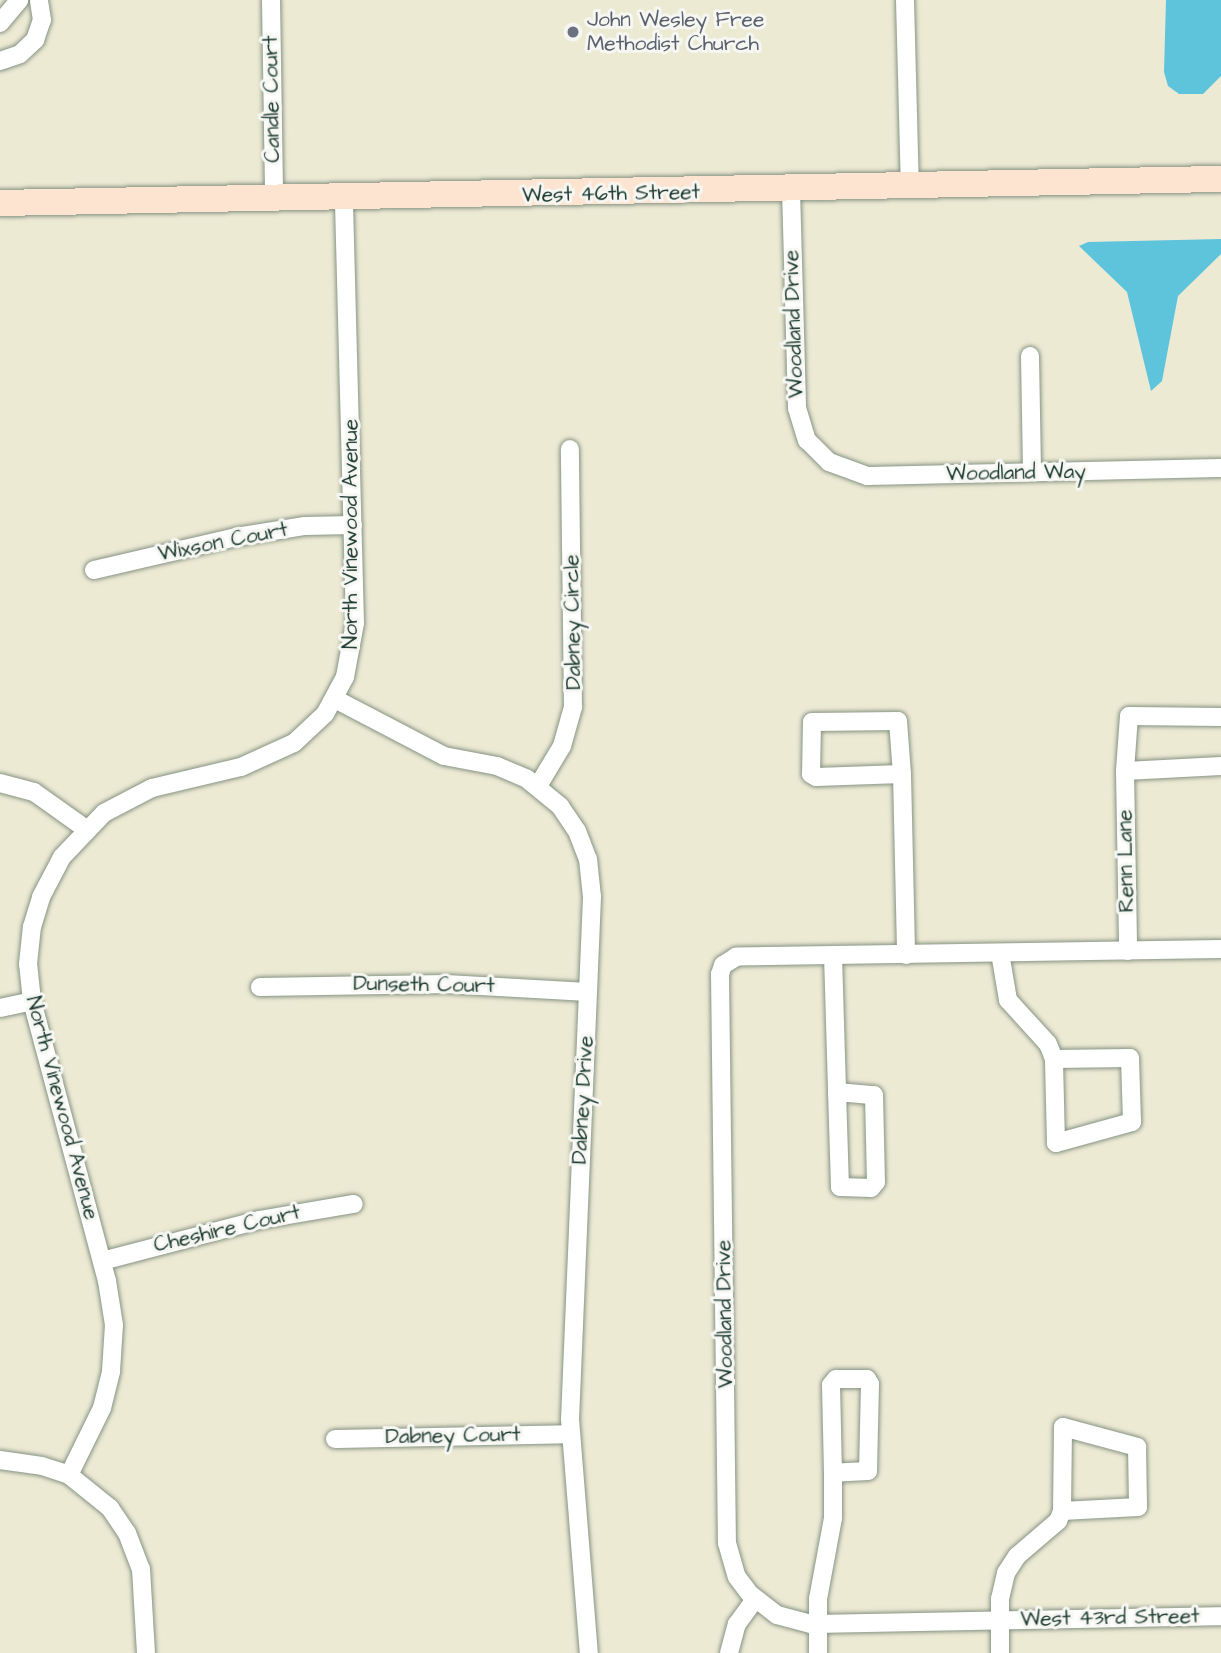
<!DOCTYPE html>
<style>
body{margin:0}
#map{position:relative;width:1221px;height:1653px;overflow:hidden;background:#edead4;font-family:"Architects Daughter",sans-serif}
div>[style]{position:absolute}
.water>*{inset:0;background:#5ec4dc}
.roads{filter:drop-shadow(0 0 2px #869484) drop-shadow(0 0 2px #869484)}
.street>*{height:18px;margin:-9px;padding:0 9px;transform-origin:9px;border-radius:9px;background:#fff}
.secondary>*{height:26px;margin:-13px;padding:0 13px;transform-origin:13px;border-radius:13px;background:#fde4d0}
.dots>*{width:19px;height:19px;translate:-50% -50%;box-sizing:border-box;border:4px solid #f6f6f2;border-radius:50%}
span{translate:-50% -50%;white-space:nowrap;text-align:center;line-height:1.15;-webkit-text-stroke:6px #f6f6f2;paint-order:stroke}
.worship-label{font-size:21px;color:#5b616d}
.left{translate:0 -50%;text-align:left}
.street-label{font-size:21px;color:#1f3d34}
</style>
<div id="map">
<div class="water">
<i style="clip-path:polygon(1166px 0,1221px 0,1221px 76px,1203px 94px,1179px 94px,1168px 86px,1164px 72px)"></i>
<i style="clip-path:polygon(1221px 239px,1221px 254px,1178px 296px,1162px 381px,1151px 391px,1127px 292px,1079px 246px,1088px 242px)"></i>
</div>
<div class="roads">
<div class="street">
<i style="left:271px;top:0;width:198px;rotate:89.1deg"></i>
<i style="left:905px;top:0;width:185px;rotate:88.5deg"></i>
<i style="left:0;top:23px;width:30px;rotate:-50deg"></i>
<i style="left:0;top:61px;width:21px;rotate:-19deg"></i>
<i style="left:20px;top:54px;width:21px;rotate:-43deg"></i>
<i style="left:35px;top:40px;width:21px;rotate:-71deg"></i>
<i style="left:42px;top:20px;width:20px;rotate:-99deg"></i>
<i style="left:791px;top:190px;width:218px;rotate:88.4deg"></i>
<i style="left:797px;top:408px;width:34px;rotate:73deg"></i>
<i style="left:807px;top:440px;width:31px;rotate:45deg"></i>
<i style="left:829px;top:462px;width:40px;rotate:20.2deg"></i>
<i style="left:867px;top:476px;width:354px;rotate:-1.3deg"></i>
<i style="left:1030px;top:356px;width:116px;rotate:89deg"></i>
<i style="left:94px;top:570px;width:146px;rotate:-13.1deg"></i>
<i style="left:236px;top:537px;width:70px;rotate:-9.1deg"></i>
<i style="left:305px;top:526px;width:48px;rotate:-1.2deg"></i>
<i style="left:335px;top:699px;width:123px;rotate:27.6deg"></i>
<i style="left:444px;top:756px;width:54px;rotate:10.7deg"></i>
<i style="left:497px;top:766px;width:33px;rotate:23deg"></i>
<i style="left:527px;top:779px;width:43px;rotate:39.3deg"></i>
<i style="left:560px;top:806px;width:30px;rotate:56deg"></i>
<i style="left:577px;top:831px;width:30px;rotate:69deg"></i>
<i style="left:588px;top:859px;width:38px;rotate:84deg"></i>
<i style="left:592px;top:897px;width:522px;rotate:92.41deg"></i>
<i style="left:570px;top:1419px;width:235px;rotate:85.4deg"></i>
<i style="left:1221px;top:717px;width:92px;rotate:-179.4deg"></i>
<i style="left:1129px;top:716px;width:55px;rotate:94.2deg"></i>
<i style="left:1125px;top:771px;width:96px;rotate:-3deg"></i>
<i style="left:898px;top:721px;width:53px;rotate:85.7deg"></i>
<i style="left:902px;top:774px;width:86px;rotate:178deg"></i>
<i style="left:816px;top:777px;width:6px;rotate:-149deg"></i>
<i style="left:811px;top:774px;width:52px;rotate:-88.9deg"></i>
<i style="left:812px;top:722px;width:86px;rotate:-0.7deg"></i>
<i style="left:1125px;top:771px;width:180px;rotate:89deg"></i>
<i style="left:902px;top:774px;width:181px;rotate:88.7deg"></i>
<i style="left:0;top:783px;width:35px;rotate:15deg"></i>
<i style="left:34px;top:792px;width:64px;rotate:35.4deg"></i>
<i style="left:538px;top:786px;width:47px;rotate:-59deg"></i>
<i style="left:562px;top:746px;width:41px;rotate:-74.2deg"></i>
<i style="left:573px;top:707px;width:258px;rotate:-90.7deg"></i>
<i style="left:1221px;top:949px;width:485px;rotate:179.1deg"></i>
<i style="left:736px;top:957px;width:15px;rotate:148deg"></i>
<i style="left:723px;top:965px;width:9px;rotate:108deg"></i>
<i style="left:720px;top:974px;width:569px;rotate:89.3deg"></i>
<i style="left:727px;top:1543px;width:35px;rotate:74deg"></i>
<i style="left:737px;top:1577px;width:21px;rotate:53deg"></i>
<i style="left:750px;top:1594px;width:34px;rotate:38deg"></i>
<i style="left:777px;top:1615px;width:35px;rotate:15deg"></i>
<i style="left:811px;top:1624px;width:410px;rotate:-1.1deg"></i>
<i style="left:1000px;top:953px;width:48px;rotate:80.3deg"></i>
<i style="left:1008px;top:1000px;width:59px;rotate:47.7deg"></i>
<i style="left:1048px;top:1044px;width:16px;rotate:68deg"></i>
<i style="left:833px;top:955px;width:137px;rotate:88.3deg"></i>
<i style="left:260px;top:987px;width:186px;rotate:-0.9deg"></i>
<i style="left:446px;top:984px;width:142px;rotate:3.2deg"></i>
<i style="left:0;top:1008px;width:33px;rotate:-12deg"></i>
<i style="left:1130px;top:1058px;width:64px;rotate:88.2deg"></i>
<i style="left:1132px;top:1122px;width:79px;rotate:164.6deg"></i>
<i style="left:1056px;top:1143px;width:84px;rotate:-91.4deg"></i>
<i style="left:1054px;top:1059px;width:76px;rotate:-0.8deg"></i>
<i style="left:837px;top:1092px;width:37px;rotate:5deg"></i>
<i style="left:874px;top:1095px;width:87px;rotate:88.7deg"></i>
<i style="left:876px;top:1182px;width:8px;rotate:130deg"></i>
<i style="left:871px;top:1188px;width:31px;rotate:-178deg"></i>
<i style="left:840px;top:1187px;width:95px;rotate:-91.8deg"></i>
<i style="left:102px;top:1261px;width:162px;rotate:-14.6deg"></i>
<i style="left:259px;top:1220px;width:96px;rotate:-9.6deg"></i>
<i style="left:836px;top:1379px;width:31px"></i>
<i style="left:867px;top:1379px;width:6px;rotate:59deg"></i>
<i style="left:870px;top:1384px;width:87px;rotate:91.3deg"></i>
<i style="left:868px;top:1471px;width:35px;rotate:177deg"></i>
<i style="left:833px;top:1473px;width:88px;rotate:-91.3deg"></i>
<i style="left:831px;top:1385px;width:8px;rotate:-50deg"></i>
<i style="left:1063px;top:1427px;width:77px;rotate:15.1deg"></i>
<i style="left:1137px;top:1447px;width:60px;rotate:89deg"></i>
<i style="left:1138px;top:1507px;width:76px;rotate:177deg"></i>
<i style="left:1062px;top:1511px;width:84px;rotate:-89.3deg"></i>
<i style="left:335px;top:1439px;width:235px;rotate:-1.2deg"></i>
<i style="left:0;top:1460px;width:42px;rotate:8.1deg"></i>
<i style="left:42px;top:1466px;width:28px;rotate:18deg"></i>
<i style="left:69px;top:1475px;width:53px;rotate:38.8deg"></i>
<i style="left:110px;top:1508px;width:30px;rotate:56deg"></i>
<i style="left:127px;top:1533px;width:39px;rotate:69deg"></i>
<i style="left:141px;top:1569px;width:84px;rotate:86.6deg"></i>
<i style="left:69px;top:1475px;width:75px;rotate:-63.8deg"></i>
<i style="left:102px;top:1408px;width:38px;rotate:-76deg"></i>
<i style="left:111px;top:1371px;width:46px;rotate:-86.3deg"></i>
<i style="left:114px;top:1325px;width:45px;rotate:-99deg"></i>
<i style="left:107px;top:1281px;width:290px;rotate:-105deg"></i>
<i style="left:32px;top:1001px;width:37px;rotate:-96deg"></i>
<i style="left:28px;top:964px;width:37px;rotate:-84deg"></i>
<i style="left:32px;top:927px;width:31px;rotate:-73deg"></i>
<i style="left:41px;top:897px;width:45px;rotate:-62.3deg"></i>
<i style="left:62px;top:857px;width:61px;rotate:-46.3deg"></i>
<i style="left:104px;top:813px;width:54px;rotate:-27.5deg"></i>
<i style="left:152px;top:788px;width:91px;rotate:-13.3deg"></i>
<i style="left:241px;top:767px;width:58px;rotate:-24.4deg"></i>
<i style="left:294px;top:743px;width:42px;rotate:-43.1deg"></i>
<i style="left:325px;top:714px;width:42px;rotate:-61.6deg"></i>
<i style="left:345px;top:677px;width:55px;rotate:-79.5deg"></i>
<i style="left:355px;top:623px;width:426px;rotate:-91.5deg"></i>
<i style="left:729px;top:1653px;width:30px;rotate:-75deg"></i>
<i style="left:737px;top:1624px;width:31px;rotate:-54deg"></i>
<i style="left:818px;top:1653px;width:54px;rotate:-90deg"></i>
<i style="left:818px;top:1599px;width:82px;rotate:-79.5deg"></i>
<i style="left:833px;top:1518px;width:45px;rotate:-90deg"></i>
<i style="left:1000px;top:1653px;width:54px;rotate:-90deg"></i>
<i style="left:1000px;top:1599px;width:27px;rotate:-77deg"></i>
<i style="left:1006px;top:1573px;width:20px;rotate:-57deg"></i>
<i style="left:1017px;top:1556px;width:54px;rotate:-40.5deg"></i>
<i style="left:1058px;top:1521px;width:11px;rotate:-68deg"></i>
</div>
<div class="secondary">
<i style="left:0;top:203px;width:1221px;rotate:-1.13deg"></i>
</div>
</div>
<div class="dots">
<i style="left:573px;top:32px;background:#6b7280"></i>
</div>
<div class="worship-label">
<span class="left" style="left:587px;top:32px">John Wesley Free<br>Methodist Church</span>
</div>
<div class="street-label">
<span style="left:272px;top:99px;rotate:-91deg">Candle Court</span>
<span style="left:611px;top:194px;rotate:-1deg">West 46th Street</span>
<span style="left:794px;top:324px;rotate:-92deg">Woodland Drive</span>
<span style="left:1016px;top:473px;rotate:-1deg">Woodland Way</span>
<span style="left:351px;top:534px;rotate:-90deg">North Vinewood Avenue</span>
<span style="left:223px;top:542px;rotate:-11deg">Wixson Court</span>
<span style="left:573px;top:622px;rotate:-91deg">Dabney Circle</span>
<span style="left:1126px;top:861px;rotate:-91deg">Renn Lane</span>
<span style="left:424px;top:985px;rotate:1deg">Dunseth Court</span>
<span style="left:583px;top:1100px;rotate:-87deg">Dabney Drive</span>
<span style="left:62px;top:1108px;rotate:75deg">North Vinewood Avenue</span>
<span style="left:227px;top:1229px;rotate:-13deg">Cheshire Court</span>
<span style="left:725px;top:1314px;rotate:-91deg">Woodland Drive</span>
<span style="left:453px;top:1436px;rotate:-1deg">Dabney Court</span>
<span style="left:1110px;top:1618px;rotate:-1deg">West 43rd Street</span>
</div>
</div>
